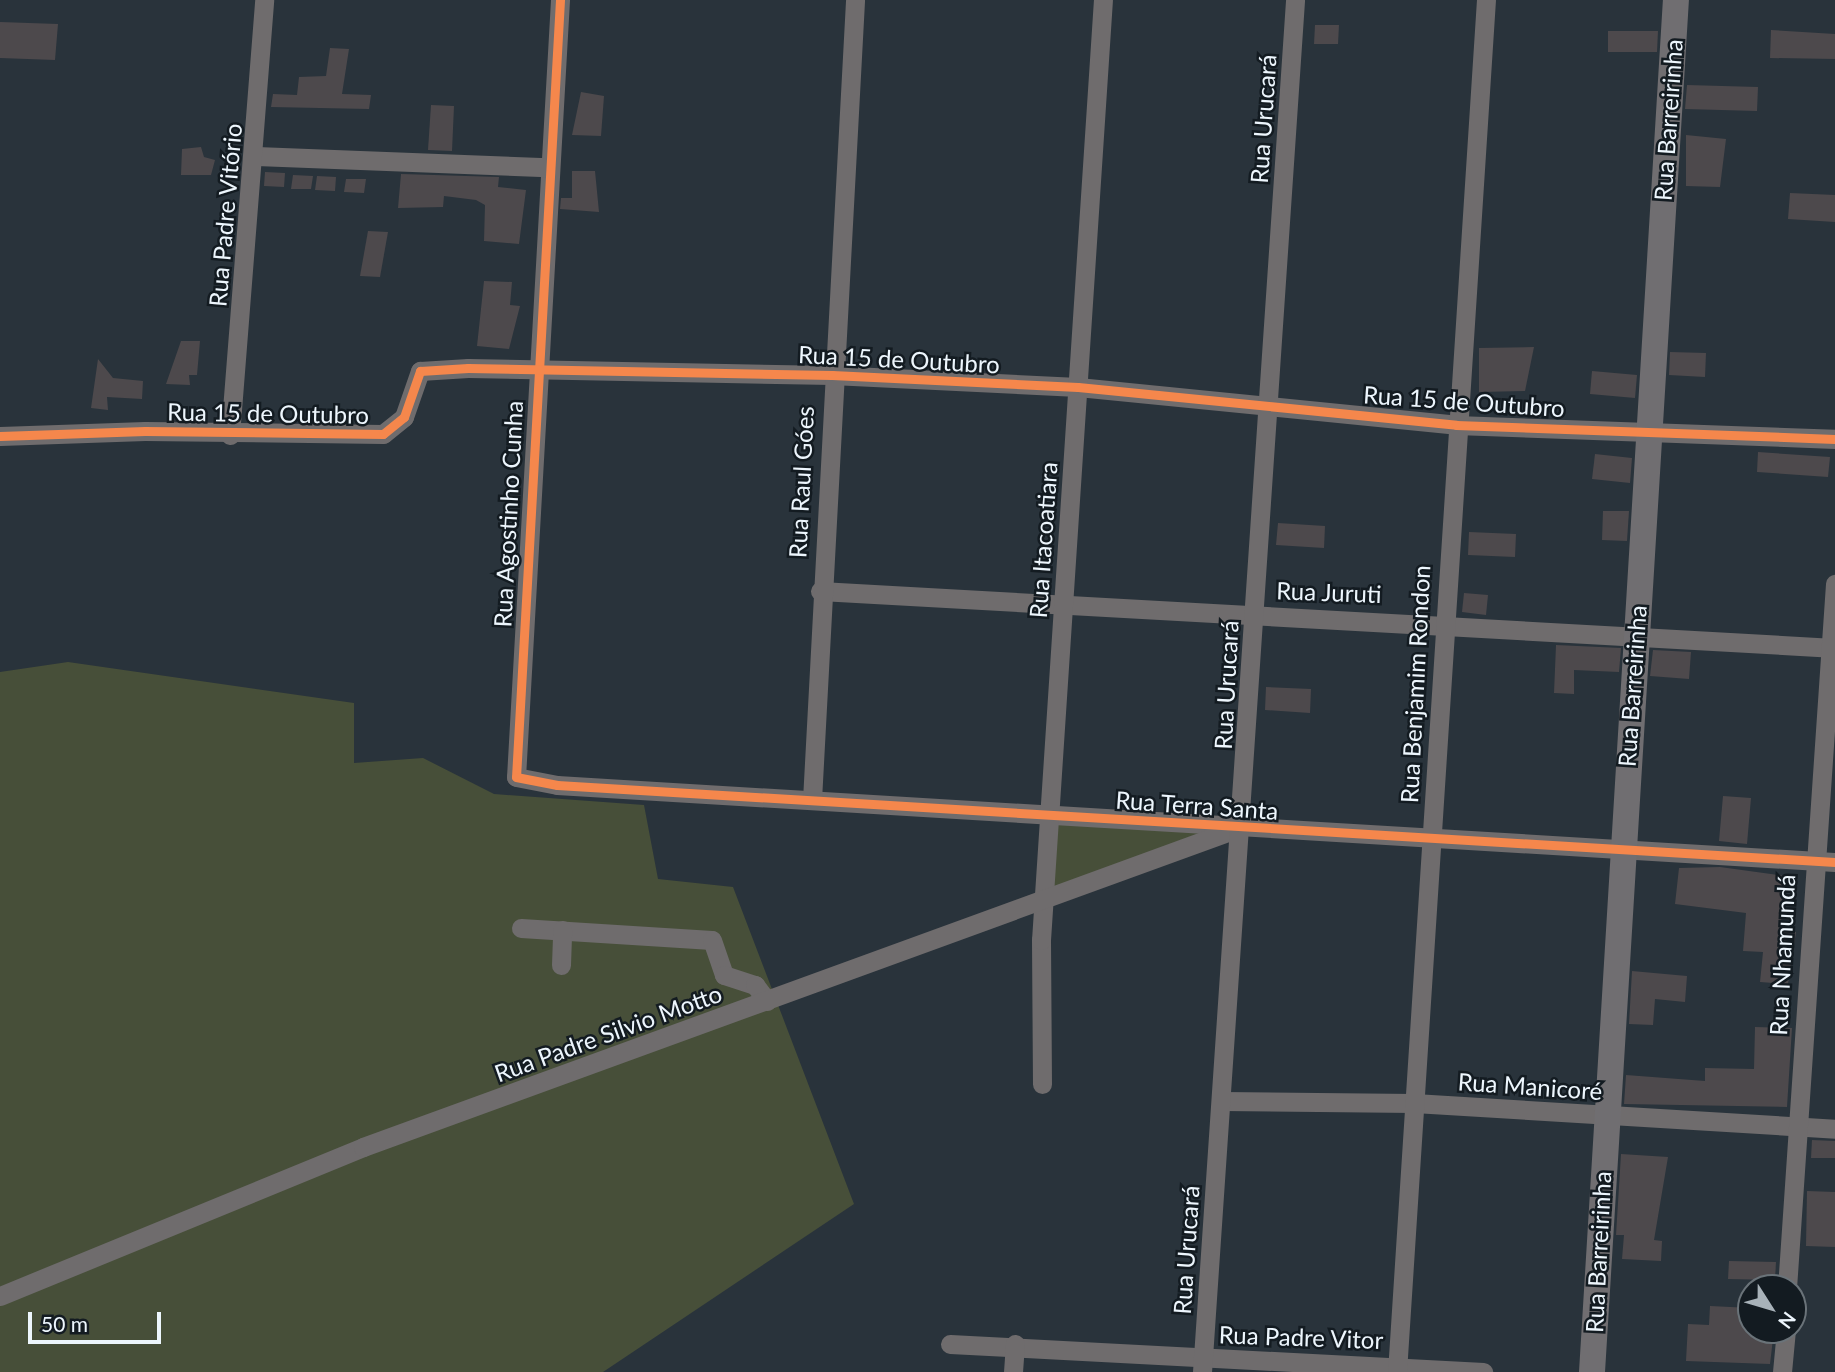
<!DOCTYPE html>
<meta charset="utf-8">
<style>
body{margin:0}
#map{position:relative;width:1835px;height:1372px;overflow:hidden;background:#29333b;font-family:Lato,sans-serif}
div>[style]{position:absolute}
.green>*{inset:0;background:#474f39}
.building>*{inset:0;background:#4d494c}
.street>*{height:19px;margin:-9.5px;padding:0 9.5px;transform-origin:9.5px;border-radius:9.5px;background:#6f6c6d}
.secondary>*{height:26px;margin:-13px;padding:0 13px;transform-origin:13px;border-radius:13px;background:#706e71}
.cycleway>*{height:9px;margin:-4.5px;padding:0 4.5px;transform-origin:4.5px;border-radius:4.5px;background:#f5874c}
span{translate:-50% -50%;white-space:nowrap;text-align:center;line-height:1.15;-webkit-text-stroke:5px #131b21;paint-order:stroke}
.street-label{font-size:24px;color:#edf6fd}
.north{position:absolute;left:1737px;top:1274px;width:70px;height:70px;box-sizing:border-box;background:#131b21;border:2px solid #6a7379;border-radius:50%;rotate:127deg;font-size:19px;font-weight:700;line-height:28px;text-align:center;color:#edf6fd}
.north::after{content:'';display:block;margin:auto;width:24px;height:32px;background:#a8b2b9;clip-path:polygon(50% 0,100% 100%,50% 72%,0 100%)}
.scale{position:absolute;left:28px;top:1312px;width:133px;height:32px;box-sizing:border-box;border:4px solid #edf6fd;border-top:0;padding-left:9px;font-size:21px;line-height:24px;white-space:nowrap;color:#edf6fd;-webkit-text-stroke:5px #131b21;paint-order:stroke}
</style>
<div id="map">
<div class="green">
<i style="clip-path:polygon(68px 662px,354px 703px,354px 763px,423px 758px,494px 794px,644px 805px,658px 879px,733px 887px,854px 1204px,603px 1372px,0 1372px,0 672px)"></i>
<i style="clip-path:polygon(1051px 813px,1242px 828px,1046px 900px)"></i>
</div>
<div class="building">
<i style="clip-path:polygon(0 22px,58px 24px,55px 60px,0 58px)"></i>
<i style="clip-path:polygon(1315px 25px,1339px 25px,1338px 44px,1314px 44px)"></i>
<i style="clip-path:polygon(1771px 30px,1835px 34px,1835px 59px,1770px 58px)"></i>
<i style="clip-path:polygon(1608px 31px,1658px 31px,1657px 52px,1608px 52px)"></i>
<i style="clip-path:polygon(330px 48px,349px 49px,342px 94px,371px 95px,369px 109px,271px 107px,273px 94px,297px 95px,299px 77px,326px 76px)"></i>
<i style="clip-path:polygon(1687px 85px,1758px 87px,1757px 111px,1685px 109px)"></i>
<i style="clip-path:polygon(581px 92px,604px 96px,601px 136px,572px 135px)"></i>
<i style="clip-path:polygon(431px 105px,454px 106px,452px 151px,428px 150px)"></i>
<i style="clip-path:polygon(1686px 135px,1726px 139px,1720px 187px,1686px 186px)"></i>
<i style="clip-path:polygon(201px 147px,204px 157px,215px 160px,211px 175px,181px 175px,182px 149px)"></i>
<i style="clip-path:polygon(572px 171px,595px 171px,599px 212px,560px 209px,561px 198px,572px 198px)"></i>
<i style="clip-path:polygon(265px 172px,285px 173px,284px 187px,264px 186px)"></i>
<i style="clip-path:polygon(401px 174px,499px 177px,498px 187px,526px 190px,519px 244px,484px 241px,485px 205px,476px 200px,444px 196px,443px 207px,398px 208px)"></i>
<i style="clip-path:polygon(293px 175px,313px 176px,311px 189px,291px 189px)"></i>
<i style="clip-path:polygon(317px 176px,336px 177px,335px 191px,315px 190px)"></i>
<i style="clip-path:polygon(346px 179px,366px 179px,364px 193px,344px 192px)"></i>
<i style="clip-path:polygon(1790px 193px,1835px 195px,1835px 222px,1788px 219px)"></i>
<i style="clip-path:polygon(368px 231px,388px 232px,380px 277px,360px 276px)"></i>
<i style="clip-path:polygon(484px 281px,512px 282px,510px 305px,520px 306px,509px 349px,477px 346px)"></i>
<i style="clip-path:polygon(181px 341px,200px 341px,197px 375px,189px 375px,190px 385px,166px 384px)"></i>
<i style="clip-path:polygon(1534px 347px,1525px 391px,1479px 392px,1479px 348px)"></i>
<i style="clip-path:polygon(1670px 352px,1706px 353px,1705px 377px,1669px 375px)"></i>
<i style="clip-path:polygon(98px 359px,113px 378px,143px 381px,142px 399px,107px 397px,108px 410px,91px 408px)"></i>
<i style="clip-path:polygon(1592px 371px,1637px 375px,1635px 398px,1590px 394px)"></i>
<i style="clip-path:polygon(1758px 452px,1830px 457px,1828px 477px,1757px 472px)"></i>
<i style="clip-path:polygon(1595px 454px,1632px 458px,1630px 483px,1592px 479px)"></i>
<i style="clip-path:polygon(1603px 511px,1629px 511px,1627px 541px,1602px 540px)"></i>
<i style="clip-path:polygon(1278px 523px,1325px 526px,1324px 548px,1276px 545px)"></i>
<i style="clip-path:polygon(1469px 532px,1516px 534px,1515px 557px,1468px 555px)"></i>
<i style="clip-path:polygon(1464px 593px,1488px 595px,1486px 615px,1462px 612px)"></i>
<i style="clip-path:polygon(1556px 645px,1621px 648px,1619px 672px,1574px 670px,1574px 694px,1554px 693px)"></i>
<i style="clip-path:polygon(1653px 650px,1691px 652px,1689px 679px,1650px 676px)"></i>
<i style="clip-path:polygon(1266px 687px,1311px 689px,1310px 713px,1265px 710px)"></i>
<i style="clip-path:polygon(1723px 796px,1751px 798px,1747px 844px,1719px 841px)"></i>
<i style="clip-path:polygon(1720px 867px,1786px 876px,1780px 931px,1796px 932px,1788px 984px,1760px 982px,1763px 952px,1743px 951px,1746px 913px,1675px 904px,1679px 868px)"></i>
<i style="clip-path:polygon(1632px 971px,1687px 976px,1685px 1002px,1655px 999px,1653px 1025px,1629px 1024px)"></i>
<i style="clip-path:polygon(1755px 1027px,1792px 1028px,1787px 1107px,1624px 1104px,1626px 1075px,1705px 1081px,1705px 1068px,1754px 1069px)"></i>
<i style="clip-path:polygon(1812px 1140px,1835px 1141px,1835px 1158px,1811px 1158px)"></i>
<i style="clip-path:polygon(1621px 1154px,1668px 1157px,1654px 1240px,1662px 1241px,1661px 1261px,1622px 1259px,1624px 1235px,1616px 1235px)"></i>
<i style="clip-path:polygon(1807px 1191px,1835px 1192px,1835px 1247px,1806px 1246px)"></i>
<i style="clip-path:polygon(1729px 1261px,1776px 1262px,1775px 1280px,1728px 1279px)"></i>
<i style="clip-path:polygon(1710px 1306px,1751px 1308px,1751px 1330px,1774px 1330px,1770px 1364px,1686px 1361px,1688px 1324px,1709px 1325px)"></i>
</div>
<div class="street">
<i style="left:560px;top:0;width:778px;rotate:93.24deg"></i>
<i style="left:516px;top:777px;width:42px;rotate:11deg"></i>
<i style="left:557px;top:785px;width:1280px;rotate:3.45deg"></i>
<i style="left:256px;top:156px;width:291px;rotate:2.2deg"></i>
<i style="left:230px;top:435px;width:436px;rotate:-85.5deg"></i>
<i style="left:0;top:436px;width:145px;rotate:-2deg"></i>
<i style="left:145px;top:431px;width:238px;rotate:0.7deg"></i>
<i style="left:383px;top:434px;width:27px;rotate:-39deg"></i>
<i style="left:404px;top:417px;width:49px;rotate:-70.8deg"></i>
<i style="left:420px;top:371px;width:48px;rotate:-3.6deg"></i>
<i style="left:468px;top:368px;width:364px;rotate:1.1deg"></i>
<i style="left:832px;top:375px;width:246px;rotate:2.8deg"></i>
<i style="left:1078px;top:387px;width:380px;rotate:5.7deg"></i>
<i style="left:1456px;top:425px;width:379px;rotate:2.1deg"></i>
<i style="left:820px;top:591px;width:1017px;rotate:3.21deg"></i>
<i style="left:812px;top:800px;width:801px;rotate:-86.92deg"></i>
<i style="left:521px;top:928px;width:191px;rotate:3.6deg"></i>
<i style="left:712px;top:940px;width:37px;rotate:71deg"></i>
<i style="left:724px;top:975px;width:33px;rotate:18deg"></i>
<i style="left:755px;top:985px;width:20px;rotate:53deg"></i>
<i style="left:561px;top:965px;width:35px;rotate:-88deg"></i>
<i style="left:1042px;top:1084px;width:144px;rotate:-90.4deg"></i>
<i style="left:1041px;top:940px;width:942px;rotate:-86.23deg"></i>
<i style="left:1222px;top:1101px;width:192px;rotate:0.6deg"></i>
<i style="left:1414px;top:1103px;width:422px;rotate:3.5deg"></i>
<i style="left:1787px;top:1288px;width:706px;rotate:-86.1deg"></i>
<i style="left:0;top:1296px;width:392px;rotate:-22.3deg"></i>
<i style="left:363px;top:1147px;width:926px;rotate:-20.02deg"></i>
<i style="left:950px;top:1344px;width:534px;rotate:3.01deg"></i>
<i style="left:1013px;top:1372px;width:28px;rotate:-86deg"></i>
<i style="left:1202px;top:1372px;width:1375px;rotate:-86.12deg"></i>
<i style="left:1397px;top:1372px;width:1375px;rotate:-86.29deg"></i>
<i style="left:1782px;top:1372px;width:42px;rotate:-84.6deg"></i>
</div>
<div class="secondary">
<i style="left:1592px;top:1372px;width:1375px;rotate:-86.5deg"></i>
</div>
<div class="cycleway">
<i style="left:560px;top:0;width:778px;rotate:93.24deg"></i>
<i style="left:516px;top:777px;width:42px;rotate:11deg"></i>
<i style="left:557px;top:785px;width:1280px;rotate:3.45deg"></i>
<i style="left:0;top:436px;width:145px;rotate:-2deg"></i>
<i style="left:145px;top:431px;width:238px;rotate:0.7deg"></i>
<i style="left:383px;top:434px;width:27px;rotate:-39deg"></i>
<i style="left:404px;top:417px;width:49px;rotate:-70.8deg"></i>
<i style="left:420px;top:371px;width:48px;rotate:-3.6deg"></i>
<i style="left:468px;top:368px;width:364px;rotate:1.1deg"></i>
<i style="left:832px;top:375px;width:246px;rotate:2.8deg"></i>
<i style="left:1078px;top:387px;width:380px;rotate:5.7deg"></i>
<i style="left:1456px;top:425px;width:379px;rotate:2.1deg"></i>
</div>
<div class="street-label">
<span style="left:1263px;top:119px;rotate:-86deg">Rua Urucará</span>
<span style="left:1668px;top:120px;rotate:-86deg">Rua Barreirinha</span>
<span style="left:225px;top:215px;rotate:-85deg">Rua Padre Vitório</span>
<span style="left:899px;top:359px;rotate:3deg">Rua 15 de Outubro</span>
<span style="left:1464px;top:401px;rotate:4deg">Rua 15 de Outubro</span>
<span style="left:268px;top:413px;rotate:1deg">Rua 15 de Outubro</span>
<span style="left:801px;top:482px;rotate:-87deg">Rua Raul Góes</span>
<span style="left:508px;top:514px;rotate:-87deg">Rua Agostinho Cunha</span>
<span style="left:1043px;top:540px;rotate:-86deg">Rua Itacoatiara</span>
<span style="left:1329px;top:592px;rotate:2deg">Rua Juruti</span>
<span style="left:1415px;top:684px;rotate:-87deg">Rua Benjamim Rondon</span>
<span style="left:1226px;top:685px;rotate:-87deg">Rua Urucará</span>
<span style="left:1632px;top:686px;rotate:-86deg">Rua Barreirinha</span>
<span style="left:1197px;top:805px;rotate:4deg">Rua Terra Santa</span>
<span style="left:1782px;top:955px;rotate:-87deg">Rua Nhamundá</span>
<span style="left:608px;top:1033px;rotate:-20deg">Rua Padre Silvio Motto</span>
<span style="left:1530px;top:1086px;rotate:4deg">Rua Manicoré</span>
<span style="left:1186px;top:1250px;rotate:-86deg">Rua Urucará</span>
<span style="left:1598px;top:1252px;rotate:-87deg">Rua Barreirinha</span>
<span style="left:1301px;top:1337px;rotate:2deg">Rua Padre Vitor</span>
</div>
<div class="north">N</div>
<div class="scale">50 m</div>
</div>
